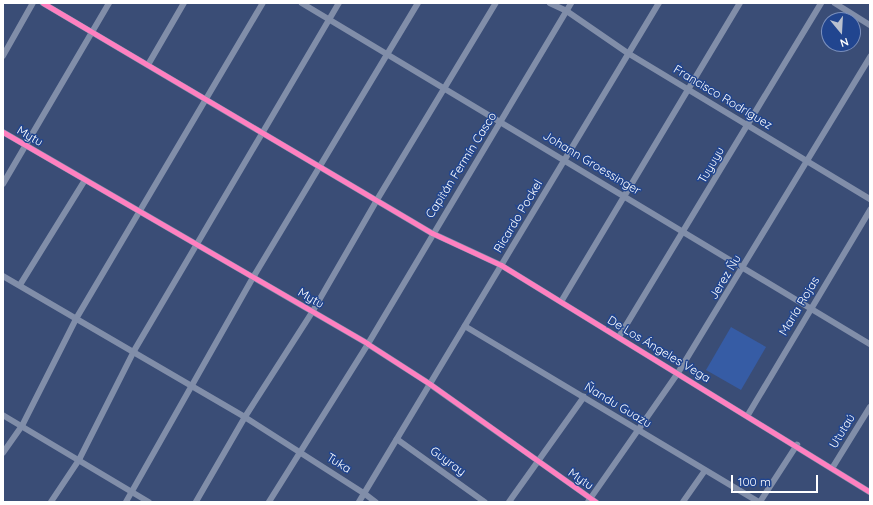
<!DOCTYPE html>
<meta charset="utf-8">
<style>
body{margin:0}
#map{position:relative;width:873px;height:505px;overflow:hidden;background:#3a4d76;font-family:Quicksand,sans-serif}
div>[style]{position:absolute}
.green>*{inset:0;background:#365ca5}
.street>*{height:5.5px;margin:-2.75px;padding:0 2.75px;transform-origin:2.75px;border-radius:2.75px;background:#818ea9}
.cycleway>*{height:5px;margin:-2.5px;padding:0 2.5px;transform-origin:2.5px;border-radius:2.5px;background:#ff80c0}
span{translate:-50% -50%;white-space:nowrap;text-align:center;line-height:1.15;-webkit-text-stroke:3px #21458f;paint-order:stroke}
.street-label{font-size:12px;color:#fff}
.frame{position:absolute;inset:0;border:4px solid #fff;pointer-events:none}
.north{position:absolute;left:821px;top:12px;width:40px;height:40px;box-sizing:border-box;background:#21458f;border:1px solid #7a8fbc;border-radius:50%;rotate:162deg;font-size:11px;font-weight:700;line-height:16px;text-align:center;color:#fff}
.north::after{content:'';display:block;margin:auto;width:14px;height:18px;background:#bac1cf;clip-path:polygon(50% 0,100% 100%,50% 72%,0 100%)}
.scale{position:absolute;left:731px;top:475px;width:87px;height:18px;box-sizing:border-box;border:2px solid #fff;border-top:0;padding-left:5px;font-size:12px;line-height:14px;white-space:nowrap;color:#fff;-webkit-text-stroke:3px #21458f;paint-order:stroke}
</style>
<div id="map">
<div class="green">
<i style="clip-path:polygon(731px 327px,766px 347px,741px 390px,706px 370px)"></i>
</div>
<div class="street">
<i style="left:43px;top:3px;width:452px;rotate:30.6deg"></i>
<i style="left:432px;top:233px;width:76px;rotate:24.9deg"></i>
<i style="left:501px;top:265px;width:433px;rotate:31.6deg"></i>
<i style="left:302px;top:3px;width:662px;rotate:30.98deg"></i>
<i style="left:550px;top:3px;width:19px;rotate:25deg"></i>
<i style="left:567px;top:11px;width:74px;rotate:34.5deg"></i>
<i style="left:628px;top:53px;width:283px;rotate:31.1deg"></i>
<i style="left:835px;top:3px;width:41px;rotate:32.2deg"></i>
<i style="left:3px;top:56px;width:61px;rotate:-60.5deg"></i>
<i style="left:148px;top:65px;width:72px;rotate:-59.9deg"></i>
<i style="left:3px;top:132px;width:422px;rotate:30.1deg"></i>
<i style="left:368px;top:344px;width:74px;rotate:32.8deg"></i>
<i style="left:430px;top:384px;width:204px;rotate:35.4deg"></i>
<i style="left:3px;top:184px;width:210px;rotate:-59.6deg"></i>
<i style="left:3px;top:276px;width:280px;rotate:30.2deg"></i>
<i style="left:245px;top:417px;width:141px;rotate:32.6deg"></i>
<i style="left:20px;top:285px;width:123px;rotate:-58.2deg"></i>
<i style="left:561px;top:302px;width:348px;rotate:-59.1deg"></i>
<i style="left:465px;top:326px;width:343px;rotate:30.9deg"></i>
<i style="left:619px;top:337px;width:390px;rotate:-58.8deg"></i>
<i style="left:3px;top:415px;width:170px;rotate:30.8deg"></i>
<i style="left:748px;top:415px;width:239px;rotate:-59.2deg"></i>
<i style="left:397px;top:439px;width:108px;rotate:35.6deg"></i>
<i style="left:3px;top:453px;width:33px;rotate:-55deg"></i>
<i style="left:22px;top:426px;width:120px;rotate:-63.2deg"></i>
<i style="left:76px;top:319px;width:367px;rotate:-59.4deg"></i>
<i style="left:833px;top:467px;width:70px;rotate:-58.3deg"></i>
<i style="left:364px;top:493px;width:15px;rotate:37deg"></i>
<i style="left:51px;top:502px;width:50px;rotate:-56.3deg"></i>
<i style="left:79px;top:460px;width:122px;rotate:-63.2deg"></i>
<i style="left:134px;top:351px;width:404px;rotate:-59.5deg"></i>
<i style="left:126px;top:502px;width:260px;rotate:-60.5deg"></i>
<i style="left:254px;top:276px;width:318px;rotate:-59deg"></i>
<i style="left:196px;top:502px;width:98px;rotate:-60deg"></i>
<i style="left:245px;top:417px;width:126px;rotate:-57.3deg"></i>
<i style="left:313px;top:311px;width:128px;rotate:-60deg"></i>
<i style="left:377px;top:200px;width:230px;rotate:-58.9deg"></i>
<i style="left:269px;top:502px;width:186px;rotate:-57.9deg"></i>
<i style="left:368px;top:344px;width:397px;rotate:-59.2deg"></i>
<i style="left:359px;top:502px;width:582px;rotate:-58.99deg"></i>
<i style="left:509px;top:502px;width:129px;rotate:-54.5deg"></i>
<i style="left:588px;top:502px;width:157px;rotate:-55.1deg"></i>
<i style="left:678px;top:373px;width:370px;rotate:-58.7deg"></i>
<i style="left:683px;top:502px;width:38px;rotate:-55deg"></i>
<i style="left:760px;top:502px;width:68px;rotate:-57deg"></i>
</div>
<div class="cycleway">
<i style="left:43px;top:3px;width:452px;rotate:30.6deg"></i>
<i style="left:432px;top:233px;width:76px;rotate:24.9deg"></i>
<i style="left:501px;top:265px;width:433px;rotate:31.6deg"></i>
<i style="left:3px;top:132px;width:422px;rotate:30.1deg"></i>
<i style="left:368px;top:344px;width:74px;rotate:32.8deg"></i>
<i style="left:430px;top:384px;width:204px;rotate:35.4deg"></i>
</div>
<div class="street-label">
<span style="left:723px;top:97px;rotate:31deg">Francisco Rodríguez</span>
<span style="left:30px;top:136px;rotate:31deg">Mytu</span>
<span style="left:592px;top:163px;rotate:31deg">Johann Groessinger</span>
<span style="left:461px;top:165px;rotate:-58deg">Capitán Fermín Casco</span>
<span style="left:711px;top:165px;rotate:-60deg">Tuyuyu</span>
<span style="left:518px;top:216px;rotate:-59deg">Ricardo Pockel</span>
<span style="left:725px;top:277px;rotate:-59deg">Jerez Ñu</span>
<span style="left:311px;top:298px;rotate:31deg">Mytu</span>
<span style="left:799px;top:306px;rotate:-59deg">María Rojas</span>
<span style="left:659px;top:349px;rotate:31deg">De Los Ángeles Vega</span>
<span style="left:618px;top:405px;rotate:31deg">Ñandu Guazu</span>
<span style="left:842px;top:431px;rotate:-59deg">Ututaú</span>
<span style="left:448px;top:461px;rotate:36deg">Guyray</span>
<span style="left:339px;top:463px;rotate:32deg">Tuka</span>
<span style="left:581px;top:479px;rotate:35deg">Mytu</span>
</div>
<div class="frame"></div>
<div class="north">N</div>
<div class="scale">100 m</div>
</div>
